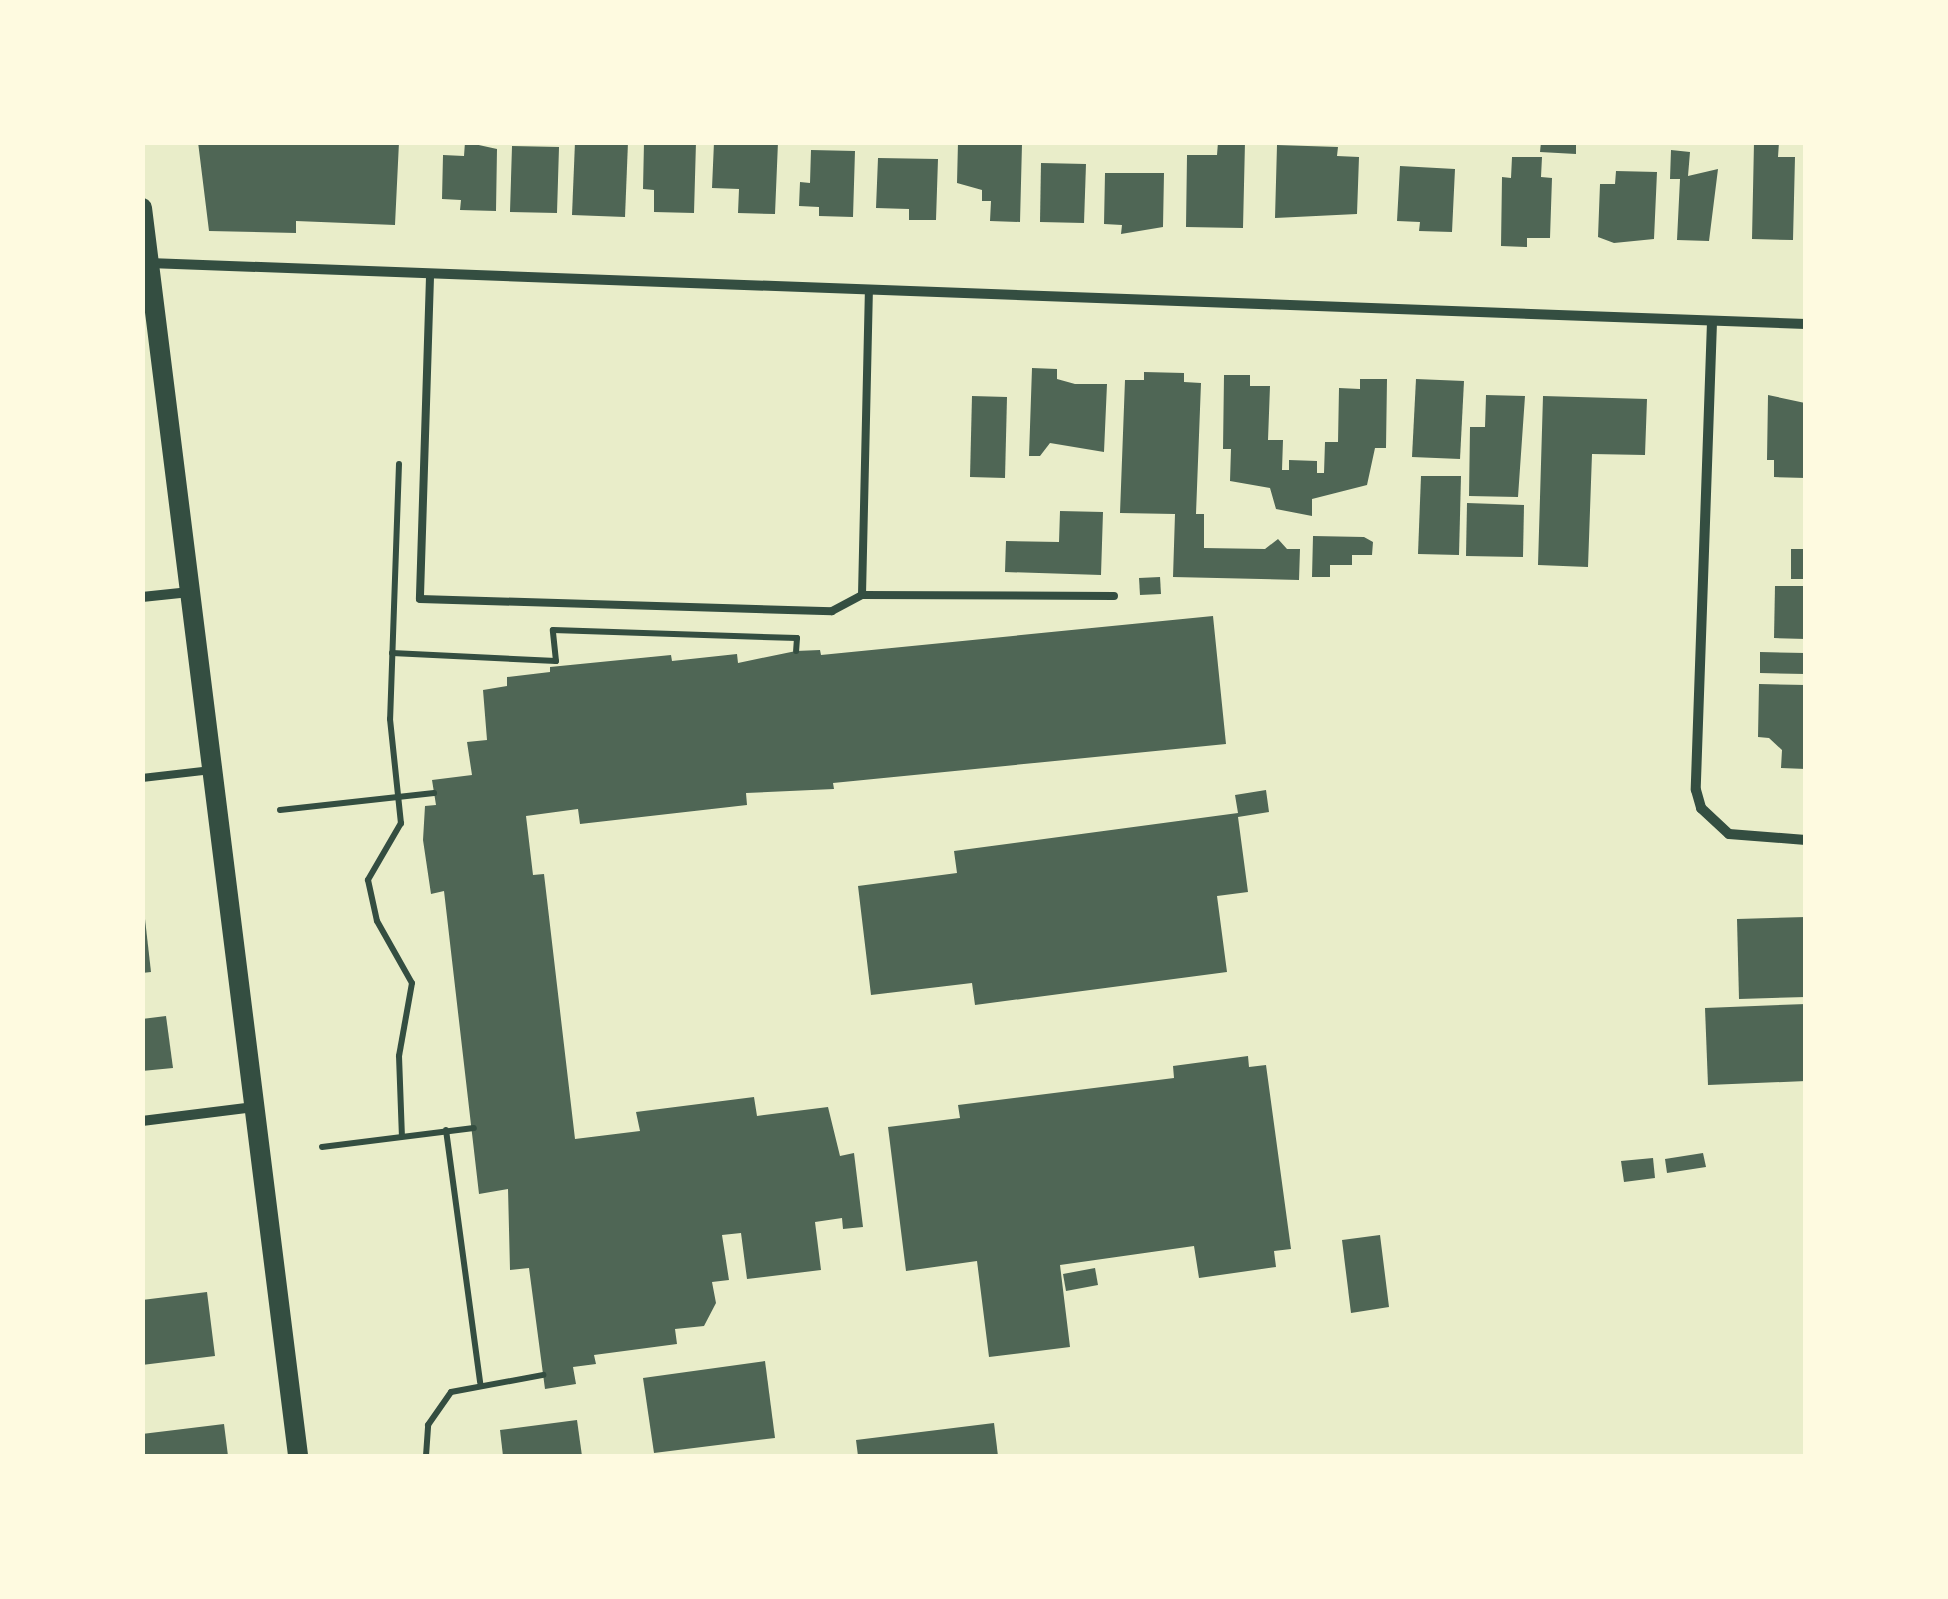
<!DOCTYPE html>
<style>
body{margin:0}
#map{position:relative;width:1948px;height:1599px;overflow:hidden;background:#e9edc9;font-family:"PT Sans Narrow",sans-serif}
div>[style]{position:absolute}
.building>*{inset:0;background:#4f6655}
.path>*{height:6px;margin:-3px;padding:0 3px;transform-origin:3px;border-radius:3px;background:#344e41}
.service>*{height:8px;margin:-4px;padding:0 4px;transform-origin:4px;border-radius:4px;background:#344e41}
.minor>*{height:10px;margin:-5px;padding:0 5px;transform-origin:5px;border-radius:5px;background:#344e41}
.secondary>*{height:20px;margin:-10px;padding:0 10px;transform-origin:10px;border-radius:10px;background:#344e41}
span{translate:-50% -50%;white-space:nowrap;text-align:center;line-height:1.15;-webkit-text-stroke:10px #fefae0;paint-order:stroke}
.frame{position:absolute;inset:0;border:145px solid #fefae0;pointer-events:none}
</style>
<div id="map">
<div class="building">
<i style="clip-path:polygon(198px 142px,399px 142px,395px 225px,296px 221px,296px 233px,209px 231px)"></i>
<i style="clip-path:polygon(465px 142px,497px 149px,496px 211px,460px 210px,461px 200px,442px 199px,443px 155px,464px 156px)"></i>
<i style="clip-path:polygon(575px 142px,628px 142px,625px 217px,572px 215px)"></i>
<i style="clip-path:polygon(644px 142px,696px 142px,694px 213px,654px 212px,654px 190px,643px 189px)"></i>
<i style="clip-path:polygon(714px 142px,778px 142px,775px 214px,738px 213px,739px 189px,712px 188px)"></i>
<i style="clip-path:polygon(958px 142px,1022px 144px,1020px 222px,990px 221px,991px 201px,982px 201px,982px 190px,957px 183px)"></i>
<i style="clip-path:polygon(1218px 142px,1245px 142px,1243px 228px,1186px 227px,1187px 155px,1217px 155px)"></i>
<i style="clip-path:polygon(1541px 142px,1576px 142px,1576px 154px,1540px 152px)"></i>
<i style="clip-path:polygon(1754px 142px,1779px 142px,1778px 157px,1795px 157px,1793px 240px,1752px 239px)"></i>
<i style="clip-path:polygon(1277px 145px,1338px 147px,1337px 156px,1359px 157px,1357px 214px,1275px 218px)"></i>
<i style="clip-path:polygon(512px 146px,559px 147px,557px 213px,510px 212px)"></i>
<i style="clip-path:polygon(811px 150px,855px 151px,853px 217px,819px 216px,819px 207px,799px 206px,800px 182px,810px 183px)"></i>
<i style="clip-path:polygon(1671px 150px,1690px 152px,1688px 176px,1718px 169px,1709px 241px,1677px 240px,1680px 179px,1670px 179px)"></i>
<i style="clip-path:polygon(1512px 157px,1542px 157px,1541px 177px,1552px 178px,1550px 238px,1527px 238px,1527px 247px,1501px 246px,1502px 177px,1511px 178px)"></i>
<i style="clip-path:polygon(878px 158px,938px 159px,936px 220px,909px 220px,909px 209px,876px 208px)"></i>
<i style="clip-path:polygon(1041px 163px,1086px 164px,1084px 223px,1040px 222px)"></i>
<i style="clip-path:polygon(1400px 166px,1455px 169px,1452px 232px,1419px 231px,1420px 222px,1397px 221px)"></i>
<i style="clip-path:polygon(1616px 171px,1657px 172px,1654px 239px,1614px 243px,1598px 237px,1600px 184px,1615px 184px)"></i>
<i style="clip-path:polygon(1105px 173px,1164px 173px,1163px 227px,1121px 234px,1122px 225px,1104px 224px)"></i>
<i style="clip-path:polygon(1032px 368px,1057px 369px,1057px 379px,1075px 384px,1107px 384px,1104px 452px,1050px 443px,1040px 456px,1029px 456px)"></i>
<i style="clip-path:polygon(1144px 372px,1184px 373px,1184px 382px,1201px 383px,1196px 514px,1204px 514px,1204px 548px,1265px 549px,1278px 539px,1287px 549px,1300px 549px,1299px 580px,1173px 577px,1175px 514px,1120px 513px,1125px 380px,1144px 380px)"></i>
<i style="clip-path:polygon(1224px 375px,1250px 375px,1250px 386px,1270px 386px,1268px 440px,1283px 440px,1282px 470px,1289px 470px,1289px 460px,1317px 461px,1317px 473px,1324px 473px,1325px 442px,1338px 442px,1339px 388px,1360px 389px,1360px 379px,1387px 379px,1386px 448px,1375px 448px,1367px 485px,1312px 499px,1312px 516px,1276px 509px,1270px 488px,1230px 481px,1231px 449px,1223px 449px)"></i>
<i style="clip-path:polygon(1416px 379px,1464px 381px,1460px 459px,1412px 457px)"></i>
<i style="clip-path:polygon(1486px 395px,1525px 396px,1518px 497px,1469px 496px,1470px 427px,1485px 427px)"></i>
<i style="clip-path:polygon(1768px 395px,1805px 403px,1806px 478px,1774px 477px,1774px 460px,1767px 460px)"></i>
<i style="clip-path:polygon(972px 396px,1007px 397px,1005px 478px,970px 477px)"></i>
<i style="clip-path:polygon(1543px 396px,1647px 399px,1645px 455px,1592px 454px,1588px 567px,1538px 565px)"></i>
<i style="clip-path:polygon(1421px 476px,1461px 476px,1459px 555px,1418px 554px)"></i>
<i style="clip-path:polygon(1467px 503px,1524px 505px,1523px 557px,1466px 556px)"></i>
<i style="clip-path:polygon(1060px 511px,1103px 512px,1101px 575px,1005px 572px,1006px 541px,1059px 542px)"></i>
<i style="clip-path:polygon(1313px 536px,1364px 537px,1373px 542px,1372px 555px,1352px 555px,1352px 565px,1330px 565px,1330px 577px,1312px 577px)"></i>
<i style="clip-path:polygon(1791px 549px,1806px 549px,1806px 579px,1791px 579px)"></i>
<i style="clip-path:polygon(1160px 577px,1161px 594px,1140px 595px,1139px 578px)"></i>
<i style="clip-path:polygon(1775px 586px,1806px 586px,1806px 639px,1774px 638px)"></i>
<i style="clip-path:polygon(1213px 616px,1226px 744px,833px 783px,834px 789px,746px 793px,747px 805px,580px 824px,578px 809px,526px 816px,533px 875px,544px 874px,575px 1139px,640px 1131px,636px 1112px,754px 1097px,757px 1116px,828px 1107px,840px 1156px,854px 1153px,863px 1227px,843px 1229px,842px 1218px,815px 1222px,821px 1270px,747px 1279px,741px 1233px,722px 1235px,729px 1280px,712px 1282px,716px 1303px,704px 1326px,675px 1329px,677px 1344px,594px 1355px,596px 1364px,573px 1367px,576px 1384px,545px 1389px,529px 1268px,510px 1270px,508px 1189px,479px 1194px,444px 891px,431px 894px,423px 840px,425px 806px,436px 805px,432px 780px,472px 775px,467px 742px,487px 740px,483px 690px,507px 686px,507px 677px,550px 672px,550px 667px,671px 655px,672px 661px,737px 654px,738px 663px,796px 651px,820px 650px,821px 655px)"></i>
<i style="clip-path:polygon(1760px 652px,1805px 653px,1805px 674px,1760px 673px)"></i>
<i style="clip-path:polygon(1759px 684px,1806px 685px,1806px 769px,1781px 768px,1782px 750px,1769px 738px,1758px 737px)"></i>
<i style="clip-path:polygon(1266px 790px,1269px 812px,1238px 817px,1248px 892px,1217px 896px,1227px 972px,975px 1005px,972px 983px,871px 995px,858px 886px,957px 873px,954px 851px,1238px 813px,1235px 795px)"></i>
<i style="clip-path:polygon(1806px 917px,1806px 997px,1739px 999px,1737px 919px)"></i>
<i style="clip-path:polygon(145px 919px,151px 972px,142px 973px,142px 920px)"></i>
<i style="clip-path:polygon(1806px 1004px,1806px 1081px,1708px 1085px,1705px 1008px)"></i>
<i style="clip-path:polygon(166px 1016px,173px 1068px,142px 1071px,142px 1019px)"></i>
<i style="clip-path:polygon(1248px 1056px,1249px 1067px,1266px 1065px,1291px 1249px,1274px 1251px,1276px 1267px,1199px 1278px,1194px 1246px,1060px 1265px,1070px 1347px,989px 1357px,977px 1261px,906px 1271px,888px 1127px,960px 1118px,958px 1105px,1174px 1078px,1173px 1066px)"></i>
<i style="clip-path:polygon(1703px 1153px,1706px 1167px,1667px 1173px,1665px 1159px)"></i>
<i style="clip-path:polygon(1653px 1158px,1655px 1178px,1624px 1182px,1621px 1161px)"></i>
<i style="clip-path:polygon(1380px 1235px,1389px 1307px,1351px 1313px,1342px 1240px)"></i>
<i style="clip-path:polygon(1095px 1268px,1098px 1285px,1066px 1291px,1063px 1274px)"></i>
<i style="clip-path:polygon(207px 1292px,215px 1356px,142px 1365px,142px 1300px)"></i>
<i style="clip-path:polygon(765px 1361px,775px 1438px,654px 1453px,643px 1378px)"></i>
<i style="clip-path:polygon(577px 1420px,582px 1456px,503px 1456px,500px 1430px)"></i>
<i style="clip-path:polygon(994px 1423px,998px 1456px,858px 1456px,856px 1440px)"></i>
<i style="clip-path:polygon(224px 1424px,228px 1456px,142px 1456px,142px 1434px)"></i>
</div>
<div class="path">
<i style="left:399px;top:464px;width:255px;rotate:92deg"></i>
<i style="left:390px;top:719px;width:105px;rotate:84deg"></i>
<i style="left:401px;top:823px;width:66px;rotate:120.1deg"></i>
<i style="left:368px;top:880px;width:42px;rotate:77.6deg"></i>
<i style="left:377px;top:921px;width:71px;rotate:60.6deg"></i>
<i style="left:412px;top:983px;width:74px;rotate:100.1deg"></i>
<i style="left:399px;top:1056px;width:80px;rotate:87.9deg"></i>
<i style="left:392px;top:653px;width:164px;rotate:2.8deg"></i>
<i style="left:556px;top:661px;width:31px;rotate:-96deg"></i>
<i style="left:553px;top:630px;width:244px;rotate:1.9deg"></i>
<i style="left:797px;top:638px;width:13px;rotate:94deg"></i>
<i style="left:280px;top:810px;width:155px;rotate:-6.3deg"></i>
<i style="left:446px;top:1130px;width:255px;rotate:82.3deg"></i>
<i style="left:322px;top:1147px;width:153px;rotate:-7.1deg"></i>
<i style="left:426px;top:1456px;width:31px;rotate:-86deg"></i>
<i style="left:428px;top:1425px;width:40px;rotate:-55.1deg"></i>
<i style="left:451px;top:1392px;width:94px;rotate:-10.5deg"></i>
</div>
<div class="service">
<i style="left:430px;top:277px;width:322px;rotate:91.8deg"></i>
<i style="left:420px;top:599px;width:412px;rotate:1.7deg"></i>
<i style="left:832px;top:611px;width:34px;rotate:-28deg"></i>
<i style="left:862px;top:595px;width:252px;rotate:0.2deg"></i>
<i style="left:862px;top:595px;width:304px;rotate:-88.7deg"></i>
<i style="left:142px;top:778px;width:70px;rotate:-6.5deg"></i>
</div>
<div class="minor">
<i style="left:149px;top:263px;width:1658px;rotate:2.11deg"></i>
<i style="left:1712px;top:322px;width:468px;rotate:92deg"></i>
<i style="left:1696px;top:790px;width:19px;rotate:74deg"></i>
<i style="left:1701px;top:808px;width:38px;rotate:43deg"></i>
<i style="left:1729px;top:834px;width:77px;rotate:4.5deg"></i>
<i style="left:142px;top:597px;width:48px;rotate:-5.9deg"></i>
<i style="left:142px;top:1121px;width:113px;rotate:-7.1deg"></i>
</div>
<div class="secondary">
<i style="left:142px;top:208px;width:1258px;rotate:82.87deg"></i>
</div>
<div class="frame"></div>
</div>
